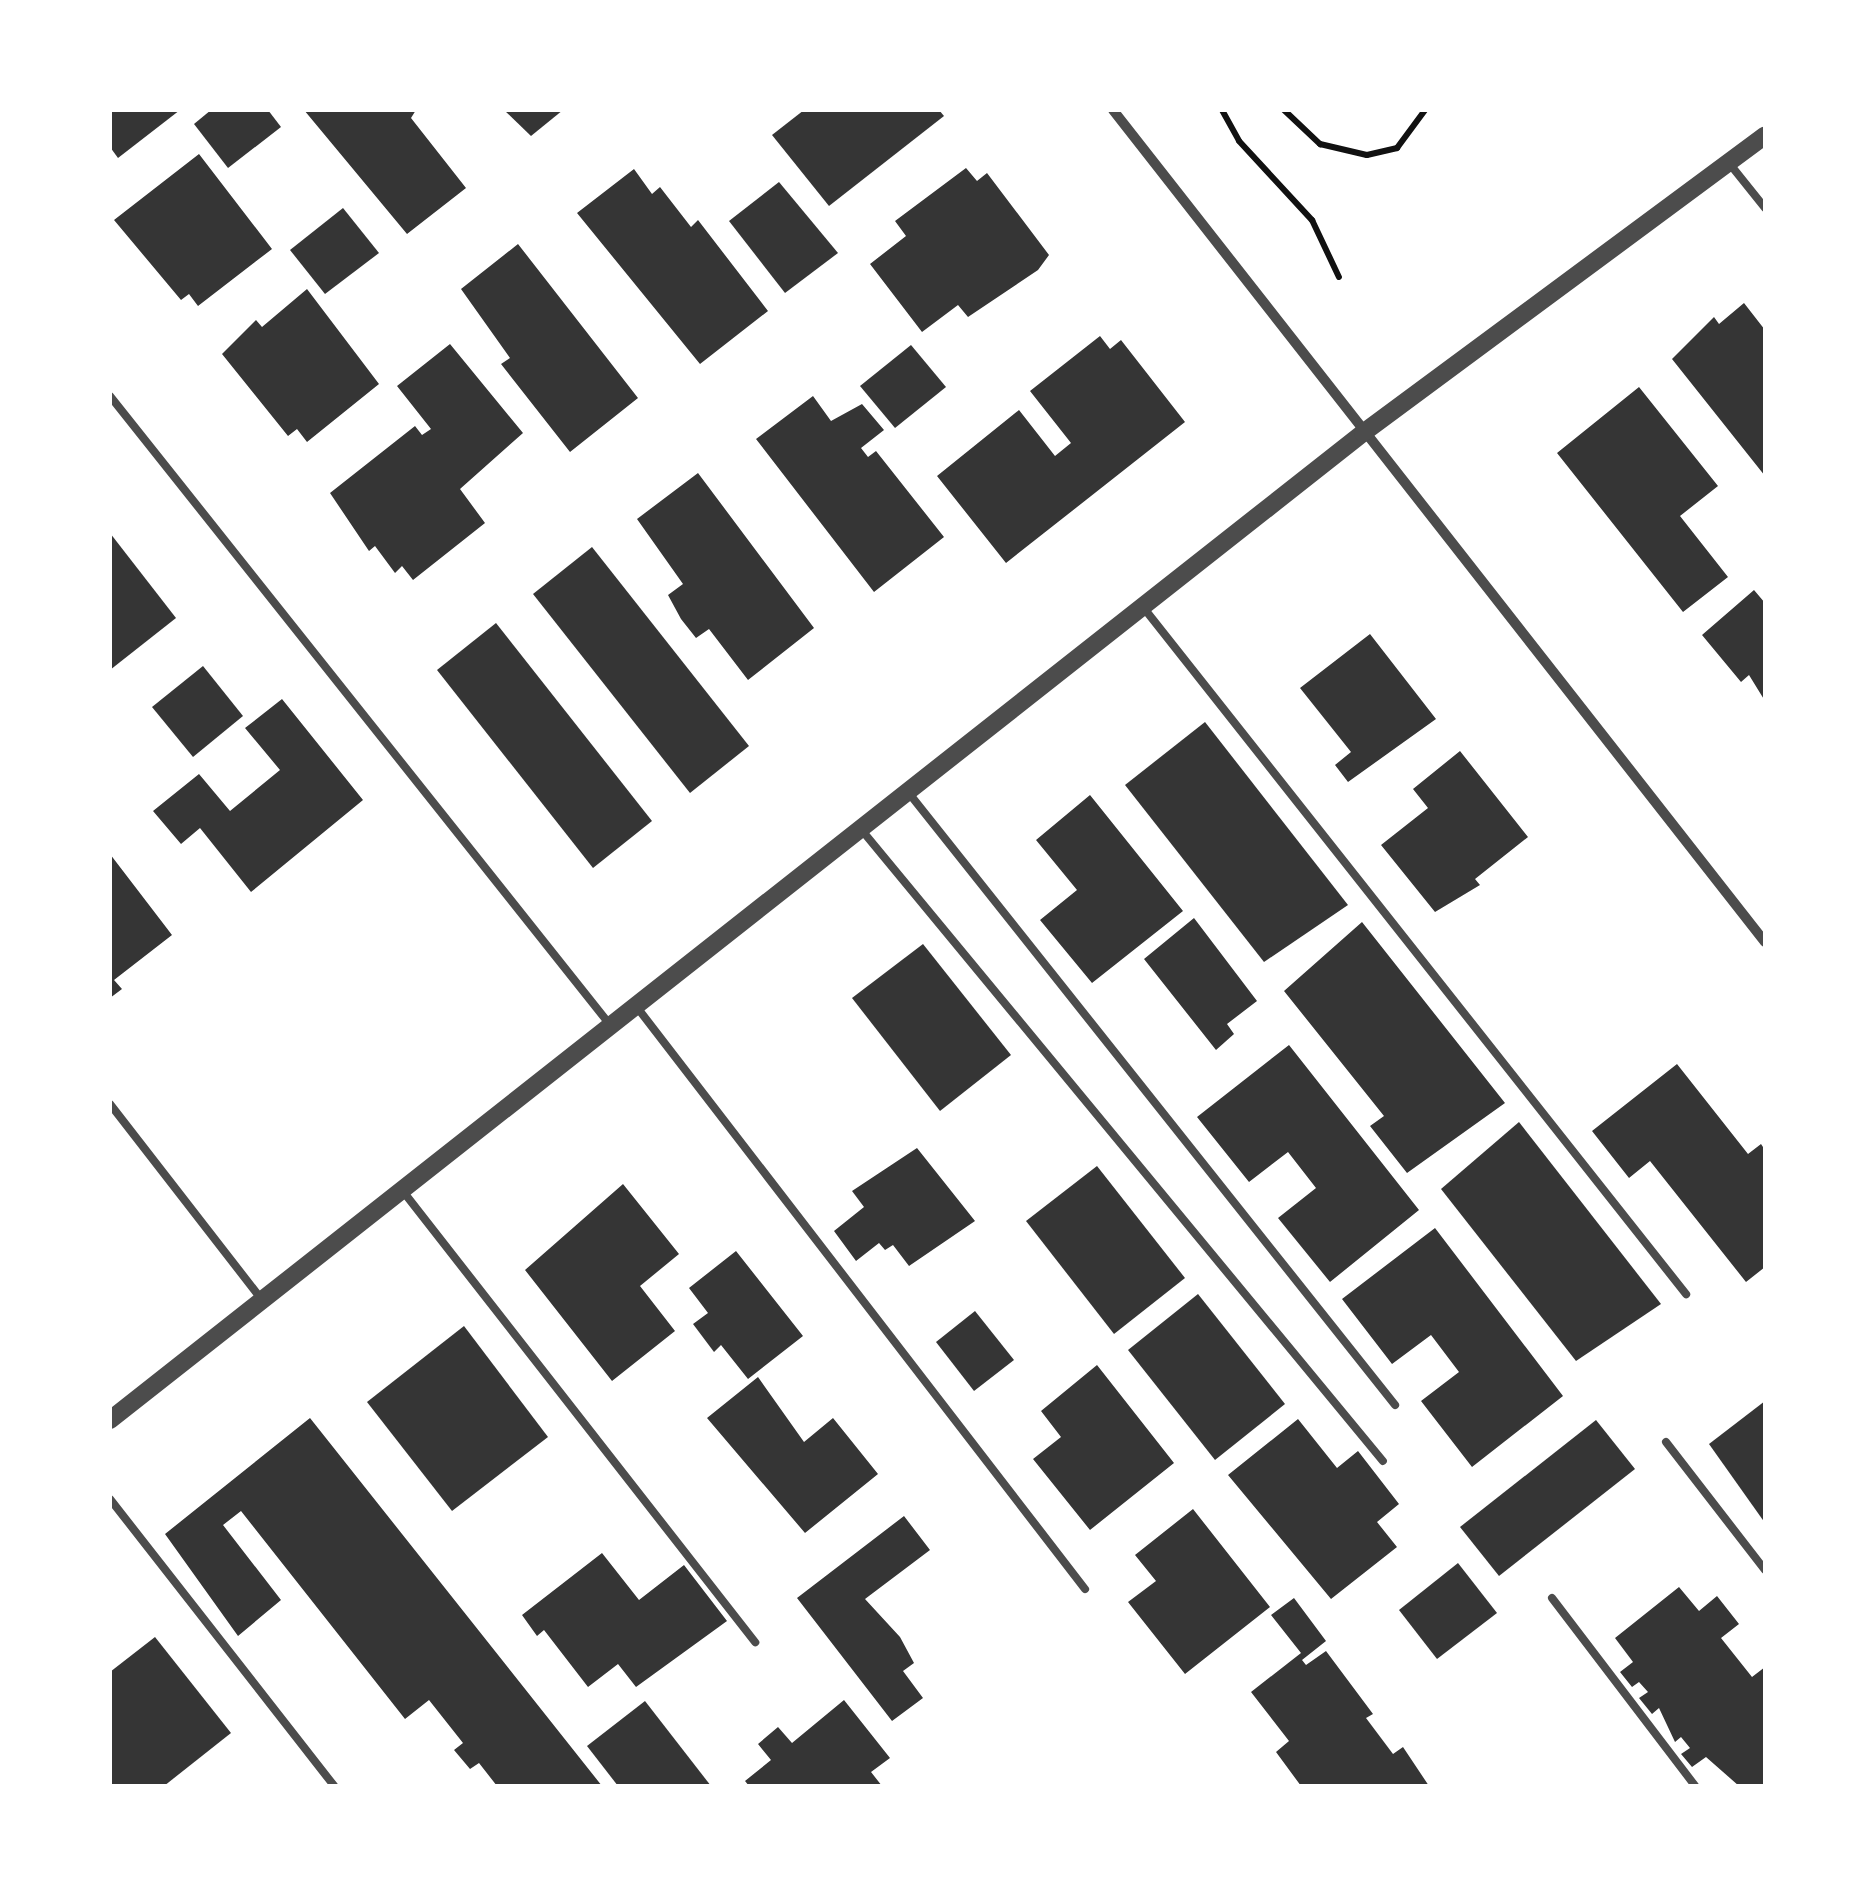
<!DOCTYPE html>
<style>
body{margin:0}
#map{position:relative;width:1875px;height:1896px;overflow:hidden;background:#fff;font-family:Helvetica,sans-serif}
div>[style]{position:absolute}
.building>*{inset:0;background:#353535}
.path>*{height:6px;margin:-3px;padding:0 3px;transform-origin:3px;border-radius:3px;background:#111}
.service>*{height:8px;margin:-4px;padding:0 4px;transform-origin:4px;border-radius:4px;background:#4c4c4c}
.minor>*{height:10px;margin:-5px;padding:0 5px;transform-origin:5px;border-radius:5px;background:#4c4c4c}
.tertiary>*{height:18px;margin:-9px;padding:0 9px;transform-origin:9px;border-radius:9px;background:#4c4c4c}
span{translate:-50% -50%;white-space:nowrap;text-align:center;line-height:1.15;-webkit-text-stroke:8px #fff;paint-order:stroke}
.frame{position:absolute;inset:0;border:112px solid #fff;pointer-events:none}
</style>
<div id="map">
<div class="building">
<i style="clip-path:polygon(110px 110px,180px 110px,118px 158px,110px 147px)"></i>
<i style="clip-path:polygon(211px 110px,268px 110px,281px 127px,228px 168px,194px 124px)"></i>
<i style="clip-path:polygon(304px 110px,416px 110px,411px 118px,466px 188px,407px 234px)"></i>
<i style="clip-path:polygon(504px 110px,563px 110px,531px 136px)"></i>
<i style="clip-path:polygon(804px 110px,939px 110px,944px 116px,829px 206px,772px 135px)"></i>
<i style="clip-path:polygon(199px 154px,272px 249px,198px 306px,189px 294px,181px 300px,114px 220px)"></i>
<i style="clip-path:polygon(966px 168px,977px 181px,987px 173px,1049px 255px,1038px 270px,968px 317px,958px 305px,922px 332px,870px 264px,906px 236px,895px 221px)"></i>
<i style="clip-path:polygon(634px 169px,652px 194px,660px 187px,691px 227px,698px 220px,768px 311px,700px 364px,577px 213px)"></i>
<i style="clip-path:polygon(779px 182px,838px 253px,785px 293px,729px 221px)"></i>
<i style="clip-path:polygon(343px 208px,379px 253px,325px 294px,290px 250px)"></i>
<i style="clip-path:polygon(518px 244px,638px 398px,570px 452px,501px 364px,510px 358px,461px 289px)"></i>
<i style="clip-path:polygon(307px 289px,379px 384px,307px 442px,297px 429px,288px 436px,222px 354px,256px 320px,262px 327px)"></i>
<i style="clip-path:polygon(1744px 303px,1765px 330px,1765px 476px,1672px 359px,1714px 317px,1719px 324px)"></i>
<i style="clip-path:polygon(1100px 336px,1110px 349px,1121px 340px,1185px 422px,1006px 563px,937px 476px,1019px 410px,1055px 456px,1071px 443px,1030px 391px)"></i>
<i style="clip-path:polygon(450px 344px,523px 433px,460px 489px,485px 523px,413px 580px,402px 566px,395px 573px,375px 546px,369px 551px,330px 493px,415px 426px,422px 435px,431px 429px,397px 386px)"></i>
<i style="clip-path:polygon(911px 345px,946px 387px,895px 428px,860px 386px)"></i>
<i style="clip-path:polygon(1639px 387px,1718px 486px,1680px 516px,1728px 577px,1683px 612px,1557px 453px)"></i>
<i style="clip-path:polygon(813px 396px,831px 421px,862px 404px,884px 430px,861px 448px,868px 457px,876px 451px,944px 537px,874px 592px,756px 439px)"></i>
<i style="clip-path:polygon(698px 473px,814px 628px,748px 680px,709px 629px,696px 638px,681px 619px,668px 595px,683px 584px,637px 519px)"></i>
<i style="clip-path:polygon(110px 533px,176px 618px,110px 670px)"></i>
<i style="clip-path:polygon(592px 547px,749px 746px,690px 793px,533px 594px)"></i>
<i style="clip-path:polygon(1754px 590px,1765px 603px,1765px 701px,1749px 675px,1741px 682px,1702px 635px)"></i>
<i style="clip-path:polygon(496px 623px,652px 821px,593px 868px,437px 670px)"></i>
<i style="clip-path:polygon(1370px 634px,1436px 719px,1348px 782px,1335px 765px,1351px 752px,1300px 688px)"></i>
<i style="clip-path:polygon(203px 666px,243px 716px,193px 757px,152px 707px)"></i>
<i style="clip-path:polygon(282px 699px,363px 800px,251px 892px,200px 828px,181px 844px,153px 811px,199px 774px,230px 811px,280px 770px,245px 728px)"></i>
<i style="clip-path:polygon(1205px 722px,1348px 905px,1264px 962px,1125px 785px)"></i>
<i style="clip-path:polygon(1460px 751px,1528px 837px,1475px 879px,1480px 885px,1435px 912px,1381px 845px,1428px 808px,1413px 789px)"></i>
<i style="clip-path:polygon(1090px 795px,1183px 911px,1092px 983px,1040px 920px,1077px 890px,1036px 840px)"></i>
<i style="clip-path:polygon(110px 854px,172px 935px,114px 980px,122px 989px,110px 998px)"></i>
<i style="clip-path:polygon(1194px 918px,1257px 1001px,1227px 1024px,1234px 1034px,1216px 1050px,1144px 959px)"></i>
<i style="clip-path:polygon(1362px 922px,1505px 1103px,1407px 1173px,1370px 1126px,1384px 1116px,1284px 991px)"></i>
<i style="clip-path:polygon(923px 944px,1011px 1055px,940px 1111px,852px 998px)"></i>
<i style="clip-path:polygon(1289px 1045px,1419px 1210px,1330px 1282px,1278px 1218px,1316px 1188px,1288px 1152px,1249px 1182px,1197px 1117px)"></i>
<i style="clip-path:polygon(1677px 1064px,1748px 1154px,1761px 1144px,1765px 1150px,1765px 1267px,1746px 1282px,1650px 1161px,1629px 1178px,1592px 1131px)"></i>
<i style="clip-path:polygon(1519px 1122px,1661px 1304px,1576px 1361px,1441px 1189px)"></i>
<i style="clip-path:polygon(917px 1148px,975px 1221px,909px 1266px,893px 1245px,885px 1250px,879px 1243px,856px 1261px,834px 1231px,864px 1207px,852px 1191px)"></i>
<i style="clip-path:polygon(1097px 1166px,1185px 1278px,1114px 1334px,1026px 1221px)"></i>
<i style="clip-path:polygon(623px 1184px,679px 1254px,640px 1286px,675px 1331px,612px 1381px,525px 1270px)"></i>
<i style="clip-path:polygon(1435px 1228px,1563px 1396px,1472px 1467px,1421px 1401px,1459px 1372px,1431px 1335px,1392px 1364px,1342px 1299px)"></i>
<i style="clip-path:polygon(736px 1251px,803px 1336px,748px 1379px,721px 1345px,714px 1352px,693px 1324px,708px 1313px,689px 1288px)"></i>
<i style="clip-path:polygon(1198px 1294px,1285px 1404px,1215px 1460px,1128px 1350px)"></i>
<i style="clip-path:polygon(975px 1311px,1014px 1360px,974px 1391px,936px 1342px)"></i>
<i style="clip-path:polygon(464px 1326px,548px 1437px,452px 1511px,367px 1402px)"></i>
<i style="clip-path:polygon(1097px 1365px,1174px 1463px,1090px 1530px,1033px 1459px,1061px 1437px,1041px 1411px)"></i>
<i style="clip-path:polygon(758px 1377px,804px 1442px,833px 1418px,878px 1474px,805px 1533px,707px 1418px)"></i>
<i style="clip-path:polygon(1765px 1401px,1765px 1523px,1709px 1444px)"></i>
<i style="clip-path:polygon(310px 1418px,602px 1786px,497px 1786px,479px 1763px,470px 1769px,454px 1750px,463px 1743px,429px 1700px,405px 1719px,241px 1511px,223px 1525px,281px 1600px,238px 1636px,165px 1534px)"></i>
<i style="clip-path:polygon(1298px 1419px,1337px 1468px,1358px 1451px,1399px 1504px,1377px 1522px,1397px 1547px,1331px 1599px,1228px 1475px)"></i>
<i style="clip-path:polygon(1596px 1420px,1635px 1469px,1499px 1576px,1460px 1527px)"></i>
<i style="clip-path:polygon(1193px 1509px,1270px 1607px,1185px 1674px,1128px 1602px,1156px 1581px,1135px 1555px)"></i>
<i style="clip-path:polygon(904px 1516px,930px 1550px,865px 1599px,900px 1637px,914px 1663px,903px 1671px,923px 1698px,892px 1721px,797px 1598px)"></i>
<i style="clip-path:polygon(602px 1553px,639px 1600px,684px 1565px,727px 1621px,636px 1687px,618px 1664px,588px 1687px,544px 1630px,537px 1636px,522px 1615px)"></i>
<i style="clip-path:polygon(1458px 1563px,1497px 1613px,1437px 1659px,1399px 1610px)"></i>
<i style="clip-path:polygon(1679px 1587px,1699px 1611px,1717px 1596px,1739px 1624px,1721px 1638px,1752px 1677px,1765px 1667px,1765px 1786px,1739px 1786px,1706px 1757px,1692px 1767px,1681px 1754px,1690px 1748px,1681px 1737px,1675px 1742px,1659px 1708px,1652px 1714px,1639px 1698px,1648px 1692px,1639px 1682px,1632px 1687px,1620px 1672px,1633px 1662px,1615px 1638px)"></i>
<i style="clip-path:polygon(1294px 1598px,1326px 1641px,1302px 1660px,1306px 1665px,1326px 1651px,1373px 1714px,1366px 1718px,1393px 1754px,1403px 1747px,1429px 1786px,1301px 1786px,1276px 1752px,1289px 1741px,1251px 1692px,1301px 1653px,1271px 1615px)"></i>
<i style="clip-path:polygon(155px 1637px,231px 1733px,164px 1786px,110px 1786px,110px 1672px)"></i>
<i style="clip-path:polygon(844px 1700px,890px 1758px,871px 1772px,882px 1786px,749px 1786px,745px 1781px,771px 1760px,758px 1744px,778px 1727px,792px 1743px)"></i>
<i style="clip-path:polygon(645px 1701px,711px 1786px,618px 1786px,587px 1746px)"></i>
</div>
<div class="path">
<i style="left:1222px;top:110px;width:35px;rotate:61deg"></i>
<i style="left:1239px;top:141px;width:108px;rotate:47.3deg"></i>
<i style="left:1312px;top:220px;width:63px;rotate:64.7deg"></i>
<i style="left:1284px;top:110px;width:50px;rotate:43.4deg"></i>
<i style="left:1320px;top:144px;width:48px;rotate:13.2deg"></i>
<i style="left:1367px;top:155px;width:31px;rotate:-13deg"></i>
<i style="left:1397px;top:148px;width:47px;rotate:-53.6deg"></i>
</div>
<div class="service">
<i style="left:1729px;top:163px;width:58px;rotate:51.3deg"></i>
<i style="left:110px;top:396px;width:805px;rotate:51.51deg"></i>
<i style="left:1143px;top:607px;width:876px;rotate:51.68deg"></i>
<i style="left:908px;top:792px;width:783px;rotate:51.53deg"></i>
<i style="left:860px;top:828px;width:821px;rotate:50.44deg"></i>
<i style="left:636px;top:1006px;width:736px;rotate:52.4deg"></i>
<i style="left:110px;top:1104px;width:248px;rotate:52.2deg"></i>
<i style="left:402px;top:1190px;width:574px;rotate:52.01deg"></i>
<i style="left:1666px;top:1442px;width:162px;rotate:52.3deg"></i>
<i style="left:110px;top:1499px;width:364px;rotate:52deg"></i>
<i style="left:1552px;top:1598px;width:236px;rotate:52.7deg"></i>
</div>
<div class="minor">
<i style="left:1113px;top:110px;width:1057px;rotate:51.92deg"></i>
</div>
<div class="tertiary">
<i style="left:110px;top:1420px;width:1595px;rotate:-38.23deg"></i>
<i style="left:1363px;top:433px;width:500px;rotate:-36.5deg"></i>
</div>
<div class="frame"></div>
</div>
